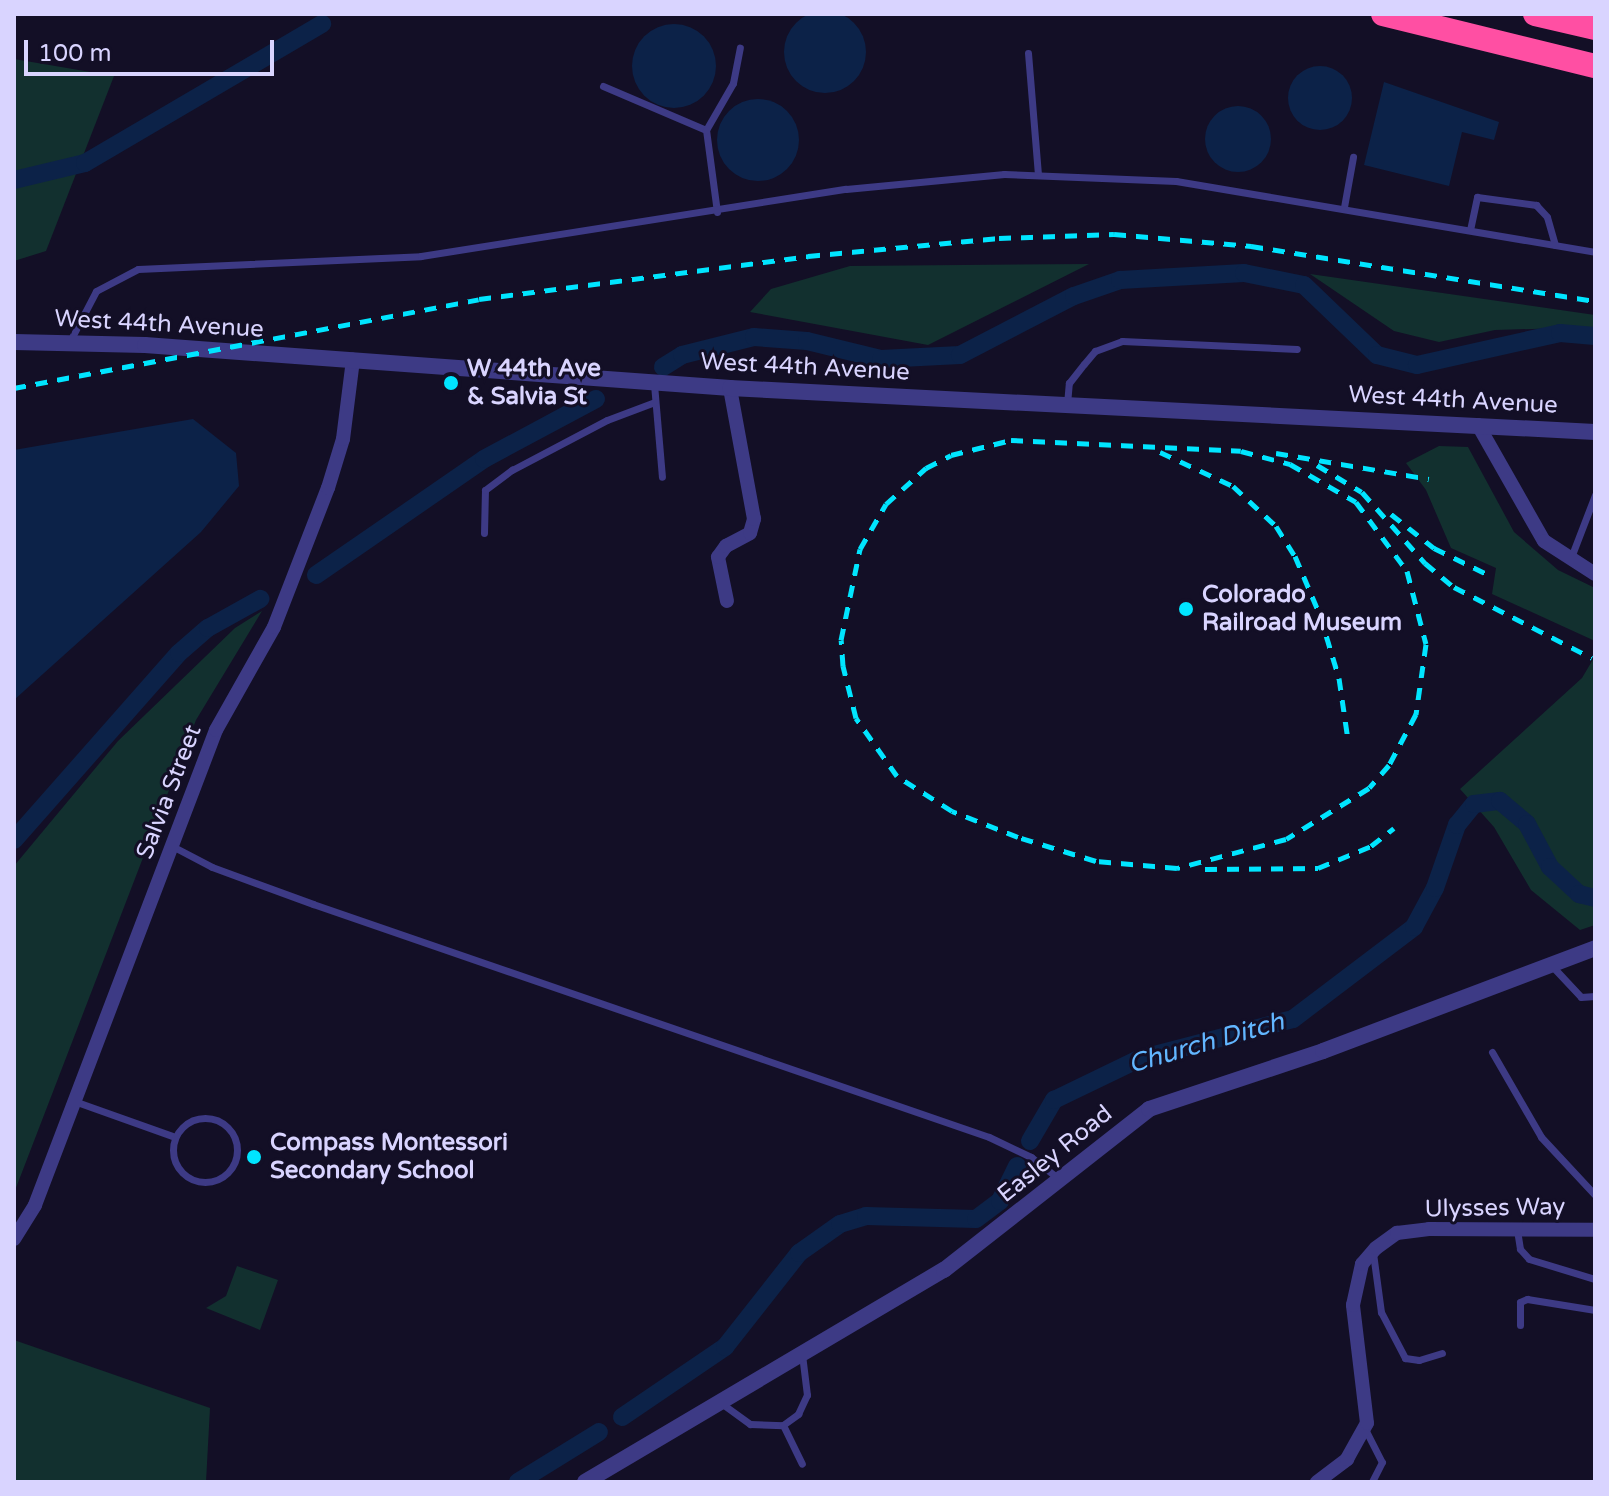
<!DOCTYPE html>
<style>
body{margin:0}
#map{position:relative;width:1609px;height:1496px;overflow:hidden;background:#130f26;font-family:"Varela Round",sans-serif}
div>[style]{position:absolute}
.green>*{inset:0;background:#12302f}
.water>*{inset:0;background:#0c2248}
.round{border-radius:50%}
.canal>*{height:18px;margin:-9px;padding:0 9px;transform-origin:9px;border-radius:9px;background:#0c2248}
.service>*{height:7px;margin:-3.5px;padding:0 3.5px;transform-origin:3.5px;border-radius:3.5px;background:#3d3a85}
.service>.ring{margin:-3.5px;padding:0;box-sizing:content-box;background:none;border:7px solid #3d3a85;border-radius:50%}
.minor>*{height:14px;margin:-7px;padding:0 7px;transform-origin:7px;border-radius:7px;background:#3d3a85}
.tertiary>*{height:16px;margin:-8px;padding:0 8px;transform-origin:8px;border-radius:8px;background:#3d3a85}
.motorway>*{height:24px;margin:-12px;padding:0 12px;transform-origin:12px;border-radius:12px;background:#ff4fa3}
.rail>*{height:5px;margin-top:-2.5px;transform-origin:0;background:repeating-linear-gradient(90deg,#00e5ff 0 12px,transparent 0 22px)}
.dots>*{width:22px;height:22px;translate:-50% -50%;box-sizing:border-box;border:4px solid #130f26;border-radius:50%}
span{translate:-50% -50%;white-space:nowrap;text-align:center;line-height:1.15;-webkit-text-stroke:6px #130f26;paint-order:stroke}
.street-label{font-size:24px;color:#d9d4ff}
.poi-label{font-size:24px;color:#d9d4ff;font-weight:700}
.left{translate:0 -50%;text-align:left}
.water-label{font-size:26px;color:#62b6ff;font-style:italic}
.frame{position:absolute;inset:0;border:16px solid #d9d4ff;pointer-events:none}
.scale{position:absolute;left:24px;top:40px;width:250px;height:36px;box-sizing:border-box;border:4px solid #d9d4ff;border-top:0;padding-left:10px;font-size:24px;line-height:28px;white-space:nowrap;color:#d9d4ff;-webkit-text-stroke:6px #130f26;paint-order:stroke}
</style>
<div id="map">
<div class="green">
<i style="clip-path:polygon(14px 59px,114px 76px,46px 251px,14px 261px)"></i>
<i style="clip-path:polygon(1089px 264px,928px 345px,750px 312px,771px 289px,850px 266px)"></i>
<i style="clip-path:polygon(1310px 274px,1595px 315px,1595px 327px,1495px 330px,1439px 342px,1394px 331px)"></i>
<i style="clip-path:polygon(1439px 446px,1468px 447px,1514px 532px,1558px 570px,1595px 588px,1595px 641px,1492px 594px,1496px 568px,1451px 548px,1426px 490px,1406px 463px)"></i>
<i style="clip-path:polygon(262px 611px,196px 720px,14px 1193px,14px 866px,118px 741px,235px 628px)"></i>
<i style="clip-path:polygon(1595px 656px,1595px 925px,1580px 930px,1531px 890px,1494px 827px,1460px 789px,1582px 678px)"></i>
<i style="clip-path:polygon(237px 1266px,278px 1280px,260px 1330px,206px 1308px,226px 1296px)"></i>
<i style="clip-path:polygon(14px 1340px,210px 1408px,206px 1482px,14px 1482px)"></i>
</div>
<div class="water">
<i class="round" style="left:784px;top:11px;width:82px;height:82px"></i>
<i class="round" style="left:632px;top:24px;width:84px;height:84px"></i>
<i class="round" style="left:1288px;top:66px;width:64px;height:64px"></i>
<i style="clip-path:polygon(1384px 82px,1499px 122px,1494px 140px,1462px 132px,1449px 186px,1364px 165px)"></i>
<i class="round" style="left:717px;top:99px;width:82px;height:82px"></i>
<i class="round" style="left:1205px;top:106px;width:66px;height:66px"></i>
<i style="clip-path:polygon(193px 419px,236px 453px,239px 486px,201px 532px,14px 700px,14px 450px)"></i>
</div>
<div class="canal">
<i style="left:14px;top:180px;width:73px;rotate:-13.5deg"></i>
<i style="left:85px;top:163px;width:275px;rotate:-30.4deg"></i>
<i style="left:663px;top:367px;width:22px;rotate:-32deg"></i>
<i style="left:682px;top:355px;width:74px;rotate:-14deg"></i>
<i style="left:754px;top:337px;width:53px;rotate:4.3deg"></i>
<i style="left:807px;top:341px;width:76px;rotate:13.7deg"></i>
<i style="left:881px;top:359px;width:79px;rotate:-2.9deg"></i>
<i style="left:960px;top:355px;width:128px;rotate:-27.4deg"></i>
<i style="left:1074px;top:296px;width:49px;rotate:-19.2deg"></i>
<i style="left:1120px;top:280px;width:124px;rotate:-3.2deg"></i>
<i style="left:1244px;top:273px;width:61px;rotate:11.3deg"></i>
<i style="left:1304px;top:285px;width:101px;rotate:43.8deg"></i>
<i style="left:1377px;top:355px;width:41px;rotate:14deg"></i>
<i style="left:1417px;top:365px;width:147px;rotate:-12.6deg"></i>
<i style="left:1560px;top:333px;width:35px;rotate:5deg"></i>
<i style="left:316px;top:575px;width:204px;rotate:-34.6deg"></i>
<i style="left:484px;top:459px;width:127px;rotate:-28.2deg"></i>
<i style="left:14px;top:840px;width:249px;rotate:-48.6deg"></i>
<i style="left:179px;top:653px;width:38px;rotate:-41deg"></i>
<i style="left:208px;top:628px;width:60px;rotate:-29.1deg"></i>
<i style="left:1030px;top:1141px;width:48px;rotate:-59.7deg"></i>
<i style="left:1054px;top:1100px;width:94px;rotate:-25.8deg"></i>
<i style="left:1139px;top:1059px;width:159px;rotate:-14.6deg"></i>
<i style="left:1293px;top:1019px;width:152px;rotate:-37.2deg"></i>
<i style="left:1414px;top:927px;width:44px;rotate:-61.7deg"></i>
<i style="left:1435px;top:888px;width:67px;rotate:-70.8deg"></i>
<i style="left:1457px;top:825px;width:27px;rotate:-51deg"></i>
<i style="left:1474px;top:804px;width:26px;rotate:-7deg"></i>
<i style="left:1500px;top:801px;width:35px;rotate:40deg"></i>
<i style="left:1527px;top:824px;width:49px;rotate:61.9deg"></i>
<i style="left:1550px;top:867px;width:40px;rotate:43deg"></i>
<i style="left:1579px;top:894px;width:16px;rotate:14deg"></i>
<i style="left:622px;top:1417px;width:125px;rotate:-34.2deg"></i>
<i style="left:725px;top:1347px;width:120px;rotate:-51.8deg"></i>
<i style="left:799px;top:1253px;width:50px;rotate:-35.3deg"></i>
<i style="left:840px;top:1224px;width:27px;rotate:-17deg"></i>
<i style="left:866px;top:1216px;width:110px;rotate:1.6deg"></i>
<i style="left:976px;top:1219px;width:30px;rotate:-37deg"></i>
<i style="left:1000px;top:1201px;width:39px;rotate:-64deg"></i>
<i style="left:518px;top:1482px;width:95px;rotate:-31.7deg"></i>
</div>
<div class="service">
<i style="left:1028px;top:53px;width:122px;rotate:85.3deg"></i>
<i style="left:603px;top:86px;width:112px;rotate:23.1deg"></i>
<i style="left:1344px;top:207px;width:51px;rotate:-79.8deg"></i>
<i style="left:717px;top:212px;width:83px;rotate:-97.6deg"></i>
<i style="left:706px;top:130px;width:54px;rotate:-60.1deg"></i>
<i style="left:733px;top:83px;width:36px;rotate:-79deg"></i>
<i style="left:1470px;top:230px;width:34px;rotate:-78deg"></i>
<i style="left:1477px;top:197px;width:60px;rotate:7.7deg"></i>
<i style="left:1536px;top:205px;width:16px;rotate:47deg"></i>
<i style="left:1547px;top:217px;width:29px;rotate:74deg"></i>
<i style="left:70px;top:341px;width:56px;rotate:-62.5deg"></i>
<i style="left:96px;top:291px;width:47px;rotate:-27.6deg"></i>
<i style="left:138px;top:269px;width:283px;rotate:-2.6deg"></i>
<i style="left:421px;top:256px;width:430px;rotate:-9deg"></i>
<i style="left:846px;top:189px;width:159px;rotate:-5.4deg"></i>
<i style="left:1004px;top:174px;width:172px;rotate:2.3deg"></i>
<i style="left:1176px;top:181px;width:425px;rotate:9.6deg"></i>
<i style="left:654px;top:384px;width:93px;rotate:85.1deg"></i>
<i style="left:1067px;top:404px;width:21px;rotate:-85deg"></i>
<i style="left:1069px;top:383px;width:24px;rotate:-52deg"></i>
<i style="left:1084px;top:364px;width:17px;rotate:-50deg"></i>
<i style="left:1095px;top:351px;width:29px;rotate:-20deg"></i>
<i style="left:1122px;top:341px;width:175px;rotate:2.6deg"></i>
<i style="left:484px;top:533px;width:43px;rotate:-88.7deg"></i>
<i style="left:485px;top:490px;width:34px;rotate:-37deg"></i>
<i style="left:512px;top:470px;width:107px;rotate:-27.8deg"></i>
<i style="left:607px;top:420px;width:51px;rotate:-20.6deg"></i>
<i style="left:1570px;top:560px;width:70px;rotate:-69deg"></i>
<i style="left:172px;top:846px;width:45px;rotate:27.7deg"></i>
<i style="left:212px;top:867px;width:108px;rotate:20.1deg"></i>
<i style="left:313px;top:904px;width:715px;rotate:19.02deg"></i>
<i style="left:989px;top:1137px;width:47px;rotate:25.5deg"></i>
<i style="left:1031px;top:1157px;width:36px;rotate:38deg"></i>
<i style="left:1552px;top:966px;width:42px;rotate:46.9deg"></i>
<i style="left:1581px;top:997px;width:14px;rotate:-4deg"></i>
<i style="left:1492px;top:1052px;width:98px;rotate:60deg"></i>
<i style="left:1541px;top:1137px;width:79px;rotate:47deg"></i>
<i style="left:74px;top:1101px;width:107px;rotate:19.6deg"></i>
<i class="ring" style="left:173px;top:1118px;width:57px;height:57px"></i>
<i style="left:1517px;top:1230px;width:19px;rotate:81deg"></i>
<i style="left:1520px;top:1249px;width:13px;rotate:48deg"></i>
<i style="left:1529px;top:1259px;width:69px;rotate:16.9deg"></i>
<i style="left:1373px;top:1253px;width:60px;rotate:82.3deg"></i>
<i style="left:1381px;top:1312px;width:52px;rotate:62.4deg"></i>
<i style="left:1405px;top:1358px;width:14px;rotate:8deg"></i>
<i style="left:1419px;top:1360px;width:24px;rotate:-17deg"></i>
<i style="left:1520px;top:1325px;width:23px;rotate:-90deg"></i>
<i style="left:1520px;top:1302px;width:8px;rotate:-23deg"></i>
<i style="left:1527px;top:1299px;width:69px;rotate:9.2deg"></i>
<i style="left:721px;top:1403px;width:36px;rotate:36deg"></i>
<i style="left:750px;top:1424px;width:33px;rotate:2deg"></i>
<i style="left:783px;top:1425px;width:19px;rotate:-36deg"></i>
<i style="left:798px;top:1414px;width:21px;rotate:-65deg"></i>
<i style="left:807px;top:1395px;width:41px;rotate:-97deg"></i>
<i style="left:783px;top:1425px;width:43px;rotate:64deg"></i>
<i style="left:1365px;top:1429px;width:37px;rotate:63deg"></i>
<i style="left:1382px;top:1462px;width:22px;rotate:117deg"></i>
</div>
<div class="minor">
<i style="left:1478px;top:425px;width:133px;rotate:60.4deg"></i>
<i style="left:1544px;top:541px;width:61px;rotate:32.9deg"></i>
<i style="left:727px;top:601px;width:45px;rotate:-101.6deg"></i>
<i style="left:718px;top:557px;width:14px;rotate:-54deg"></i>
<i style="left:726px;top:546px;width:27px;rotate:-28deg"></i>
<i style="left:750px;top:533px;width:15px;rotate:-74deg"></i>
<i style="left:754px;top:519px;width:133px;rotate:-100.4deg"></i>
<i style="left:14px;top:1239px;width:40px;rotate:-58deg"></i>
<i style="left:35px;top:1205px;width:508px;rotate:-69.14deg"></i>
<i style="left:216px;top:730px;width:118px;rotate:-60.6deg"></i>
<i style="left:274px;top:627px;width:149px;rotate:-68.8deg"></i>
<i style="left:328px;top:488px;width:51px;rotate:-73deg"></i>
<i style="left:343px;top:439px;width:80px;rotate:-82.8deg"></i>
<i style="left:1317px;top:1482px;width:38px;rotate:-37deg"></i>
<i style="left:1347px;top:1459px;width:41px;rotate:-60.9deg"></i>
<i style="left:1367px;top:1423px;width:119px;rotate:-96.8deg"></i>
<i style="left:1353px;top:1305px;width:42px;rotate:-77.6deg"></i>
<i style="left:1362px;top:1264px;width:21px;rotate:-49deg"></i>
<i style="left:1376px;top:1248px;width:26px;rotate:-36deg"></i>
<i style="left:1397px;top:1233px;width:32px;rotate:-7deg"></i>
<i style="left:1429px;top:1229px;width:166px;rotate:0.3deg"></i>
</div>
<div class="tertiary">
<i style="left:14px;top:342px;width:131px;rotate:1.3deg"></i>
<i style="left:145px;top:345px;width:587px;rotate:4.2deg"></i>
<i style="left:730px;top:388px;width:866px;rotate:2.91deg"></i>
<i style="left:585px;top:1482px;width:417px;rotate:-30.6deg"></i>
<i style="left:944px;top:1270px;width:261px;rotate:-38.1deg"></i>
<i style="left:1149px;top:1109px;width:183px;rotate:-18.4deg"></i>
<i style="left:1323px;top:1051px;width:291px;rotate:-20.7deg"></i>
</div>
<div class="motorway">
<i style="left:1383px;top:14px;width:218px;rotate:13.8deg"></i>
<i style="left:1535px;top:14px;width:62px;rotate:13.1deg"></i>
</div>
<div class="rail">
<i style="left:14px;top:388px;width:473px;rotate:-10.8deg"></i>
<i style="left:479px;top:299px;width:332px;rotate:-7.4deg"></i>
<i style="left:808px;top:256px;width:192px;rotate:-5.4deg"></i>
<i style="left:999px;top:238px;width:115px;rotate:-2deg"></i>
<i style="left:1114px;top:234px;width:138px;rotate:5deg"></i>
<i style="left:1251px;top:246px;width:348px;rotate:9.1deg"></i>
<i style="left:1011px;top:440px;width:230px;rotate:2.7deg"></i>
<i style="left:1241px;top:451px;width:51px;rotate:14.9deg"></i>
<i style="left:1290px;top:464px;width:76px;rotate:29.9deg"></i>
<i style="left:1356px;top:502px;width:86px;rotate:53.5deg"></i>
<i style="left:1407px;top:571px;width:75px;rotate:75.4deg"></i>
<i style="left:1426px;top:644px;width:71px;rotate:98.1deg"></i>
<i style="left:1416px;top:714px;width:58px;rotate:117.9deg"></i>
<i style="left:1389px;top:765px;width:30px;rotate:131deg"></i>
<i style="left:1369px;top:788px;width:97px;rotate:148.4deg"></i>
<i style="left:1286px;top:839px;width:113px;rotate:165.1deg"></i>
<i style="left:1177px;top:868px;width:81px;rotate:-175.1deg"></i>
<i style="left:1096px;top:861px;width:82px;rotate:-162.9deg"></i>
<i style="left:1018px;top:837px;width:71px;rotate:-158.5deg"></i>
<i style="left:952px;top:811px;width:65px;rotate:-147.5deg"></i>
<i style="left:897px;top:776px;width:71px;rotate:-125.3deg"></i>
<i style="left:856px;top:718px;width:54px;rotate:-104deg"></i>
<i style="left:843px;top:666px;width:26px;rotate:-94deg"></i>
<i style="left:841px;top:640px;width:93px;rotate:-78.2deg"></i>
<i style="left:860px;top:549px;width:52px;rotate:-60deg"></i>
<i style="left:886px;top:504px;width:54px;rotate:-42deg"></i>
<i style="left:926px;top:468px;width:28px;rotate:-27deg"></i>
<i style="left:951px;top:455px;width:62px;rotate:-14deg"></i>
<i style="left:1160px;top:452px;width:81px;rotate:25deg"></i>
<i style="left:1233px;top:486px;width:59px;rotate:42.9deg"></i>
<i style="left:1276px;top:526px;width:36px;rotate:58deg"></i>
<i style="left:1295px;top:556px;width:64px;rotate:67deg"></i>
<i style="left:1320px;top:615px;width:66px;rotate:73.2deg"></i>
<i style="left:1339px;top:678px;width:63px;rotate:81.7deg"></i>
<i style="left:1276px;top:453px;width:155px;rotate:9.6deg"></i>
<i style="left:1317px;top:465px;width:52px;rotate:31deg"></i>
<i style="left:1362px;top:492px;width:95px;rotate:48.4deg"></i>
<i style="left:1425px;top:563px;width:38px;rotate:40deg"></i>
<i style="left:1454px;top:587px;width:155px;rotate:27.2deg"></i>
<i style="left:1391px;top:514px;width:55px;rotate:38.3deg"></i>
<i style="left:1434px;top:548px;width:64px;rotate:26.2deg"></i>
<i style="left:1205px;top:869px;width:113px;rotate:-0.5deg"></i>
<i style="left:1318px;top:868px;width:57px;rotate:-22.5deg"></i>
<i style="left:1371px;top:846px;width:29px;rotate:-38deg"></i>
</div>
<div class="dots">
<i style="left:451px;top:383px;background:#00e5ff"></i>
<i style="left:1186px;top:609px;background:#00e5ff"></i>
<i style="left:254px;top:1157px;background:#00e5ff"></i>
</div>
<div class="street-label">
<span style="left:159px;top:324px;rotate:3deg">West 44th Avenue</span>
<span style="left:805px;top:367px;rotate:3deg">West 44th Avenue</span>
<span style="left:1453px;top:400px;rotate:3deg">West 44th Avenue</span>
<span style="left:169px;top:792px;rotate:-69deg">Salvia Street</span>
<span style="left:1055px;top:1154px;rotate:-39deg">Easley Road</span>
<span style="left:1495px;top:1208px;rotate:-1deg">Ulysses Way</span>
</div>
<div class="poi-label">
<span class="left" style="left:467px;top:383px">W 44th Ave<br>&amp; Salvia St</span>
<span class="left" style="left:1202px;top:609px">Colorado<br>Railroad Museum</span>
<span class="left" style="left:270px;top:1157px">Compass Montessori<br>Secondary School</span>
</div>
<div class="water-label">
<span style="left:1206px;top:1043px;rotate:-16deg">Church Ditch</span>
</div>
<div class="frame"></div>
<div class="scale">100 m</div>
</div>
